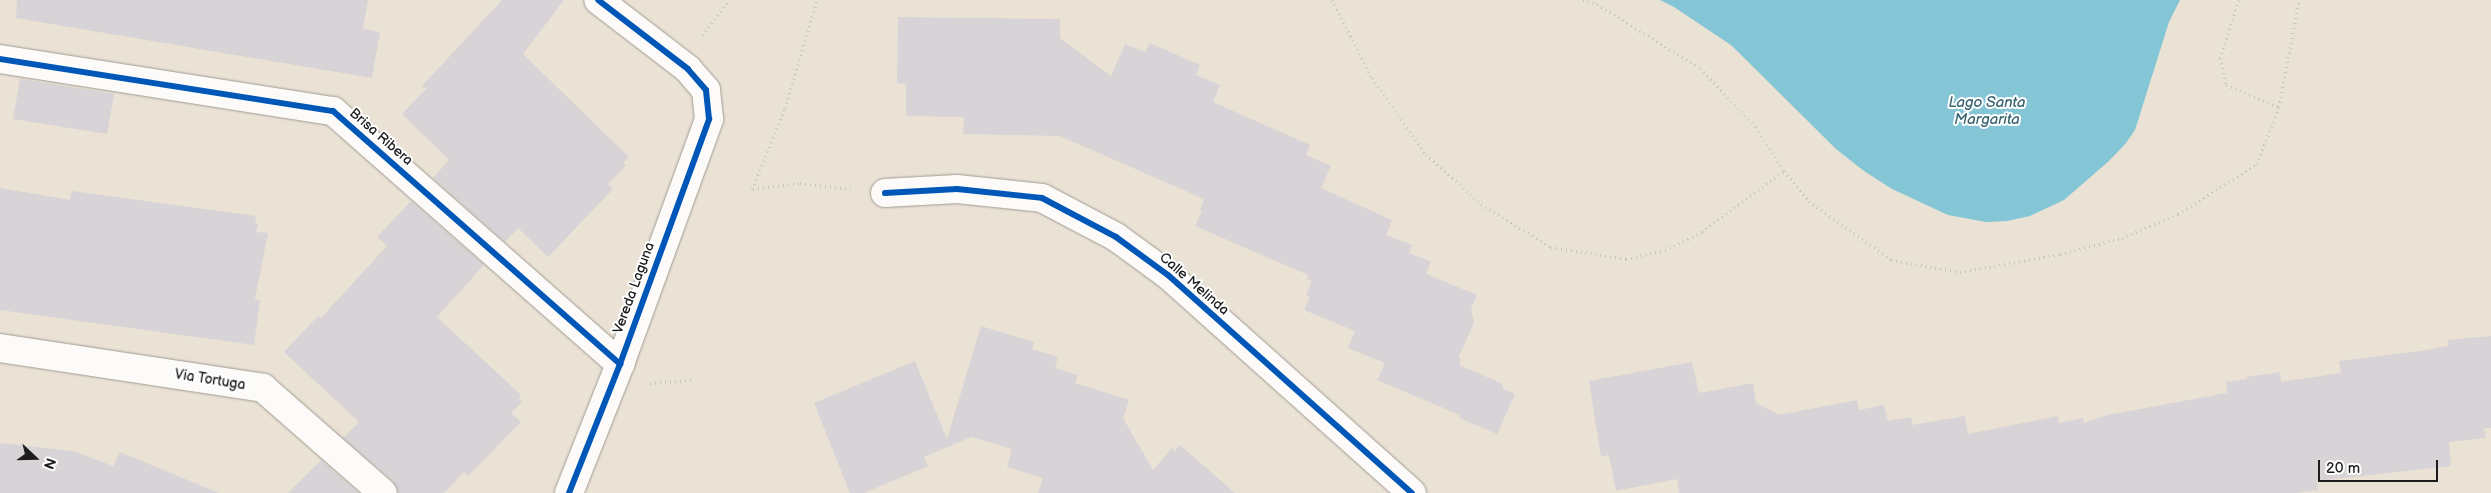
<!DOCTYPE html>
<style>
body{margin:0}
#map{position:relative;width:2491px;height:493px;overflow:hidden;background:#eae2d4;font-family:"Balsamiq Sans",sans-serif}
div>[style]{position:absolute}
.water>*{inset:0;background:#84c5d6}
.building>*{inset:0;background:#d8d3d6}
.path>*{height:3px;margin-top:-1.5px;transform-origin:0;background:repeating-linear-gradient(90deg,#c7c5c2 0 1px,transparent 0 5px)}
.roads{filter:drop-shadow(0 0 1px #a09b93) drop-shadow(0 0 1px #a09b93)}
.minor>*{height:28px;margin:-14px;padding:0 14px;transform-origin:14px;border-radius:14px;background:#fcfbf9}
.cycleway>*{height:6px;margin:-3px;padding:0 3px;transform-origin:3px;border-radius:3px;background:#0057b8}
span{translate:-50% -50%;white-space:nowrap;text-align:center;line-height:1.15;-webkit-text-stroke:4px #fff;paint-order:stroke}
.street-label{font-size:14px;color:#1c1c1c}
.water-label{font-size:15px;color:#376370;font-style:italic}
.north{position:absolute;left:10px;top:433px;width:50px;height:50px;-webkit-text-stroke:4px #fff;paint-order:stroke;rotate:111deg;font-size:14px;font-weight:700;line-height:20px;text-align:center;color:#1c1c1c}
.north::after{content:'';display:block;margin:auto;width:18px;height:22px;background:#1c1c1c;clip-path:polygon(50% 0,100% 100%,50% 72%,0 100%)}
.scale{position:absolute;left:2318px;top:460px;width:120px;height:22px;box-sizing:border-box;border:2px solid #1c1c1c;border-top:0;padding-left:6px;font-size:15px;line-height:18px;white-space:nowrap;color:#1c1c1c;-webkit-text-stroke:4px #fff;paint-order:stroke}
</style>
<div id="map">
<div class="water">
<i style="clip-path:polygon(1660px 0,2180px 0,2169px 22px,2135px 130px,2126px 143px,2109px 161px,2064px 200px,2030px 216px,2007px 221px,1986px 222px,1948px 215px,1892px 189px,1864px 171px,1836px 149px,1731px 45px,1674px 7px)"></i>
</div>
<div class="building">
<i style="clip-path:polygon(17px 0,368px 0,363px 29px,380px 32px,372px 78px,16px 18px)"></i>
<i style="clip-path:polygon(502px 0,564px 0,523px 54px,629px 157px,623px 163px,626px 166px,608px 184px,613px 189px,548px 257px,518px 228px,505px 242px,433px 178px,449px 160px,402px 114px,427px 88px,421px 87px)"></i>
<i style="clip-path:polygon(898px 17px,1060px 19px,1060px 38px,1111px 76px,1125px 44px,1145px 52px,1150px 43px,1200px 65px,1196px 75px,1220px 85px,1213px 102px,1310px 145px,1306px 155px,1331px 166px,1321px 188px,1392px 220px,1386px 235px,1412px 245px,1409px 253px,1431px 262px,1426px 274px,1477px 295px,1471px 309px,1474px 323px,1458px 358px,1461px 359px,1459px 365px,1503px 384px,1502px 388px,1515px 394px,1497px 434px,1459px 418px,1460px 415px,1377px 380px,1385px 363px,1348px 348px,1355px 331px,1304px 310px,1310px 297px,1306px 295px,1312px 281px,1307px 279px,1308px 275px,1195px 226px,1202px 211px,1200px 210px,1204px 199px,1060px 136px,963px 134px,964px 117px,906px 116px,906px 84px,897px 83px)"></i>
<i style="clip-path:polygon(20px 79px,114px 94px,107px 134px,13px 119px)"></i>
<i style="clip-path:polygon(0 188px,70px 200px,72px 191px,256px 216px,255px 223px,258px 224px,256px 232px,268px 233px,255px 299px,260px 300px,254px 345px,0 310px)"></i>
<i style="clip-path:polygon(411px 201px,484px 265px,437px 317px,521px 395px,519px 399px,522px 402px,511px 413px,521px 422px,468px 476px,464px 472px,444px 493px,398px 493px,393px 481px,343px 438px,359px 422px,284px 352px,318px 316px,321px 318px,387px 246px,377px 237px)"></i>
<i style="clip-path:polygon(981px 326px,1034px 342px,1032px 349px,1058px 357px,1055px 368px,1078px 375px,1075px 383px,1129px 400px,1123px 418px,1153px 470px,1172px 448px,1175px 451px,1180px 445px,1235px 493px,1038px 493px,1043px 478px,1007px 467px,1012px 449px,971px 437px,924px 457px,928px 466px,864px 493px,850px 493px,814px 403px,915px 361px,947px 439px)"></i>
<i style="clip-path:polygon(2491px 336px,2491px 428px,2484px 428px,2486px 438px,2449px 442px,2451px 466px,2317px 481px,2318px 490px,2296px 493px,1679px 493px,1677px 479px,1616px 491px,1609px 455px,1601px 457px,1589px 381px,1692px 362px,1699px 393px,1753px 383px,1756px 403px,1779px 415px,1857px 400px,1859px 410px,1884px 405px,1888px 421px,1911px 417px,1912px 425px,1965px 416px,1968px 434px,2058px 416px,2059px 423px,2083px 418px,2084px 423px,2107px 415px,2227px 393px,2226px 382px,2247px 379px,2247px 377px,2280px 372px,2281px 382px,2341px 373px,2339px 361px,2421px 351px,2448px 346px,2448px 340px)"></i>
<i style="clip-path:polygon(0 443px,73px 451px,113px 466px,120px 452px,219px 493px,0 493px)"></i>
<i style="clip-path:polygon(321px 460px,359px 493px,288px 493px)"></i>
</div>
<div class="path">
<i style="left:1332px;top:0;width:88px;rotate:62.9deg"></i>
<i style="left:1372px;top:78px;width:93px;rotate:54.6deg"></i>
<i style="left:1426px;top:154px;width:74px;rotate:42.3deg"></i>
<i style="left:1481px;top:204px;width:82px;rotate:31.6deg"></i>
<i style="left:1551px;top:247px;width:76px;rotate:9.1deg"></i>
<i style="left:1626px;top:259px;width:40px;rotate:-13deg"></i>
<i style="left:1665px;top:250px;width:41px;rotate:-25.9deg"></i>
<i style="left:1702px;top:232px;width:102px;rotate:-36.6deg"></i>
<i style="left:1583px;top:0;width:15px;rotate:16deg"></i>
<i style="left:1597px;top:4px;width:121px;rotate:31.9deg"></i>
<i style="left:1700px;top:68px;width:81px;rotate:46.5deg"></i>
<i style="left:1756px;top:127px;width:52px;rotate:57.5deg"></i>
<i style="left:1784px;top:171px;width:39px;rotate:50deg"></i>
<i style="left:1809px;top:201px;width:101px;rotate:35.7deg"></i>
<i style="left:1891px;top:260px;width:70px;rotate:9.9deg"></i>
<i style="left:1960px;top:272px;width:102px;rotate:-10.2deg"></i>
<i style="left:2060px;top:254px;width:64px;rotate:-14.5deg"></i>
<i style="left:2122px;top:238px;width:61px;rotate:-23.2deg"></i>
<i style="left:2178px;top:214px;width:93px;rotate:-32.3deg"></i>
<i style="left:2257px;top:164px;width:61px;rotate:-68.9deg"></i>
<i style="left:2279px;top:107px;width:109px;rotate:-79.4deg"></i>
<i style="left:2239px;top:0;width:61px;rotate:108.1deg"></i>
<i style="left:2220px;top:58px;width:28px;rotate:77deg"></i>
<i style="left:2226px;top:85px;width:57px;rotate:22.5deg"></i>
<i style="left:702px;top:35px;width:44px;rotate:-52.4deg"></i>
<i style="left:752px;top:189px;width:87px;rotate:-67.8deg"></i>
<i style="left:785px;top:108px;width:113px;rotate:-73.5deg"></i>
<i style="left:753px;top:189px;width:47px;rotate:-7.3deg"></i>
<i style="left:800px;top:183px;width:51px;rotate:6.7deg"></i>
<i style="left:650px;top:383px;width:42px;rotate:-4.1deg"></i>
</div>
<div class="roads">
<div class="minor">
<i style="left:0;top:59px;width:337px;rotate:8.9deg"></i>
<i style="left:333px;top:111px;width:383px;rotate:41.4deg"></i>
<i style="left:885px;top:193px;width:72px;rotate:-3.2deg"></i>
<i style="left:957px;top:189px;width:85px;rotate:6deg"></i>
<i style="left:1042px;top:198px;width:84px;rotate:27.8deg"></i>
<i style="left:1116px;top:237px;width:64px;rotate:36.2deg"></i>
<i style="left:1168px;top:275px;width:327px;rotate:41.8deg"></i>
<i style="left:0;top:348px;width:266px;rotate:8.6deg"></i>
<i style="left:263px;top:388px;width:159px;rotate:41.2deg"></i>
<i style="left:569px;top:493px;width:139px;rotate:-68.4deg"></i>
<i style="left:620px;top:364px;width:261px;rotate:-70deg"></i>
<i style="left:709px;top:119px;width:29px;rotate:-96deg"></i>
<i style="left:706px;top:90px;width:28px;rotate:-131deg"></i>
<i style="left:688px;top:69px;width:113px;rotate:-142.5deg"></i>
</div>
</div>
<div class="cycleway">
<i style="left:0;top:59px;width:337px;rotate:8.9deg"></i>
<i style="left:333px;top:111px;width:383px;rotate:41.4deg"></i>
<i style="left:885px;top:193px;width:72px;rotate:-3.2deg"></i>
<i style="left:957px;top:189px;width:85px;rotate:6deg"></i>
<i style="left:1042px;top:198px;width:84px;rotate:27.8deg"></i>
<i style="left:1116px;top:237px;width:64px;rotate:36.2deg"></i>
<i style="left:1168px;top:275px;width:327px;rotate:41.8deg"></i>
<i style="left:569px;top:493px;width:139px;rotate:-68.4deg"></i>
<i style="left:620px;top:364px;width:261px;rotate:-70deg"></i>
<i style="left:709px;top:119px;width:29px;rotate:-96deg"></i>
<i style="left:706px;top:90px;width:28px;rotate:-131deg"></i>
<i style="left:688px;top:69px;width:113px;rotate:-142.5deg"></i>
</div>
<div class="street-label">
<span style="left:381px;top:137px;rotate:41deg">Brisa Ribera</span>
<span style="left:1194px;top:284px;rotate:41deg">Calle Melinda</span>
<span style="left:634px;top:288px;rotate:-70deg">Vereda Laguna</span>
<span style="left:210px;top:380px;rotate:9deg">Via Tortuga</span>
</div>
<div class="water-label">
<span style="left:1987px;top:111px">Lago Santa<br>Margarita</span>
</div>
<div class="north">N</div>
<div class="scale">20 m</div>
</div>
